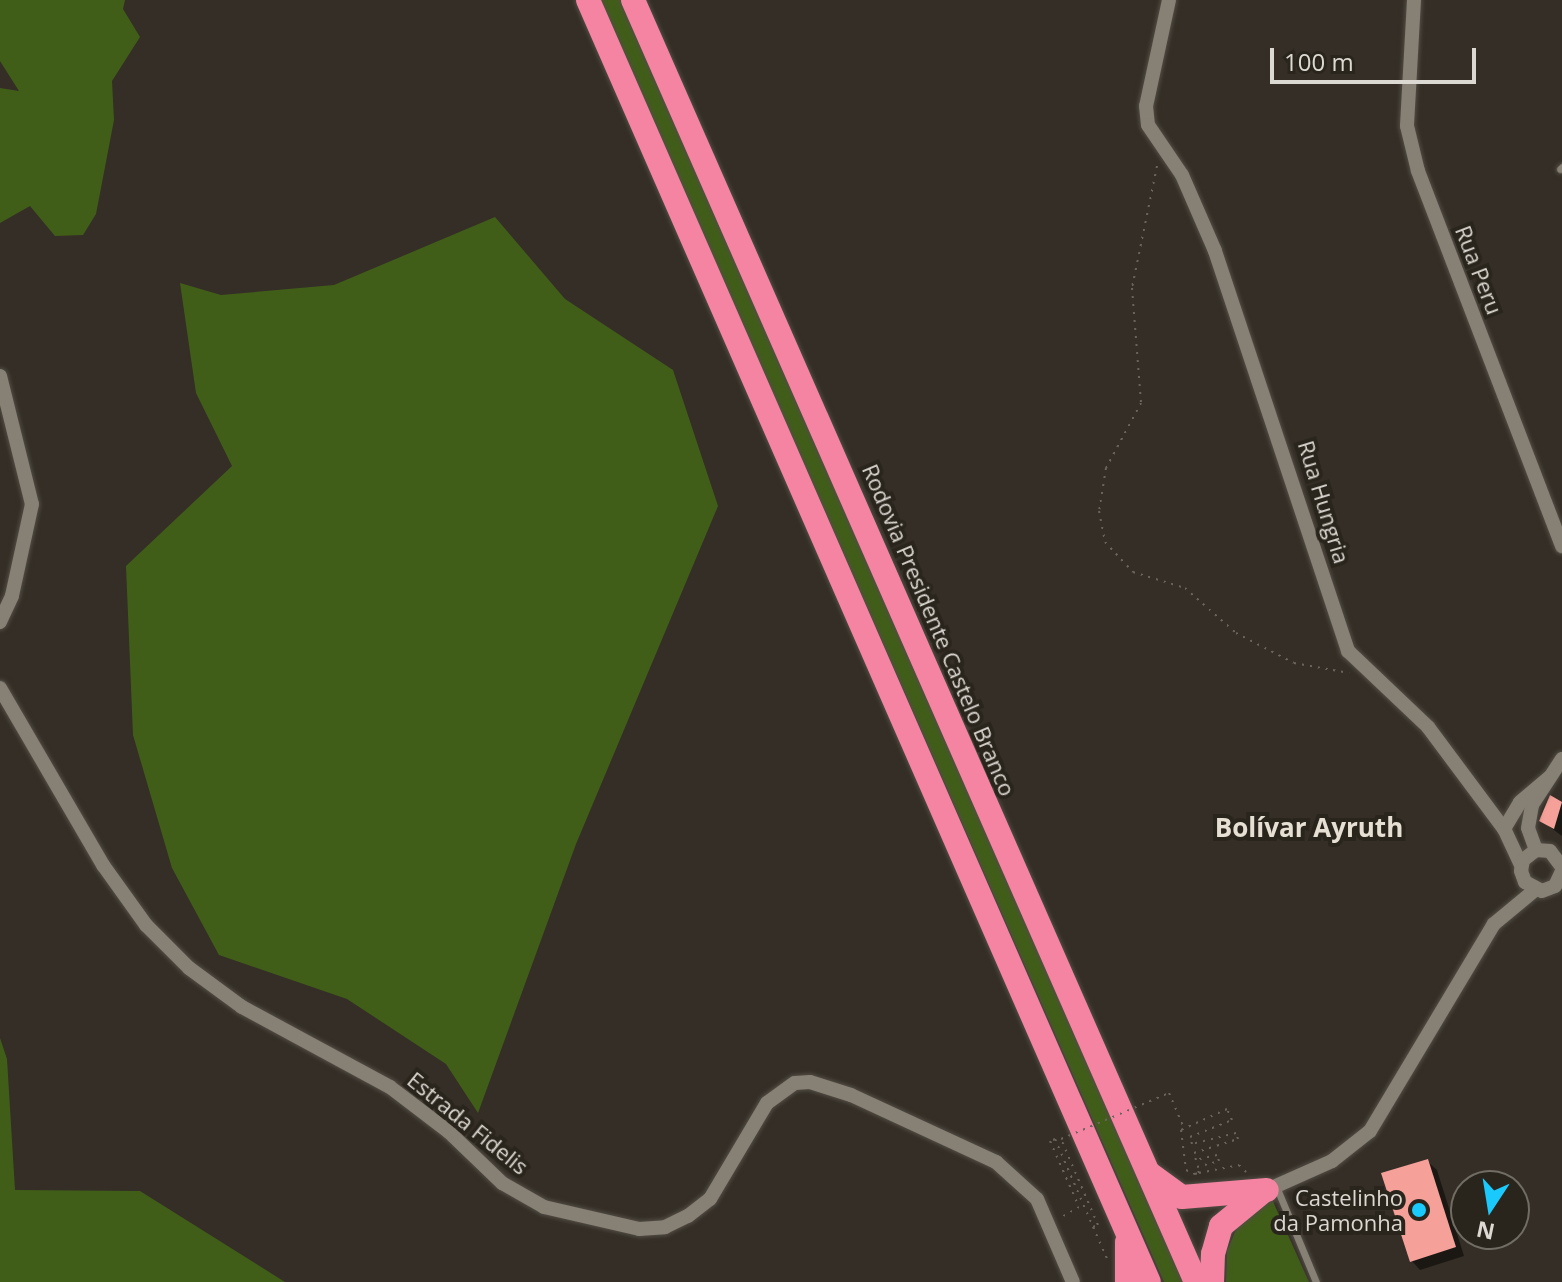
<!DOCTYPE html>
<meta charset="utf-8">
<style>
body{margin:0}
#map{position:relative;width:1562px;height:1282px;overflow:hidden;background:#342e26;font-family:"Open Sans",sans-serif}
div>[style]{position:absolute}
.green>*{inset:0;background:#415e19}
.shadow>*{inset:0;background:#0007}
.building>*{inset:0;background:#f5a099}
.path>*{height:2px;margin-top:-1px;transform-origin:0;background:repeating-linear-gradient(90deg,#69645c 0 2px,transparent 0 8px)}
.roads{filter:drop-shadow(0 0 2px #524d45) drop-shadow(0 0 2px #524d45)}
.lane>*{height:7px;margin:-3.5px;padding:0 3.5px;transform-origin:3.5px;border-radius:3.5px;background:#868075}
.street>*{height:14px;margin:-7px;padding:0 7px;transform-origin:7px;border-radius:7px;background:#868075}
.highway>*{height:24px;margin:-12px;padding:0 12px;transform-origin:12px;border-radius:12px;background:#f484a2}
.path-bridge>*{height:2px;margin-top:-1px;transform-origin:0;background:repeating-linear-gradient(90deg,#69645c 0 2px,transparent 0 8px)}
.dots>*{width:22px;height:22px;translate:-50% -50%;box-sizing:border-box;border:4px solid #2a251c;border-radius:50%}
span{translate:-50% -50%;white-space:nowrap;text-align:center;line-height:1.15;-webkit-text-stroke:8px #2a251c;paint-order:stroke}
.street-label{font-size:22px;color:#dcd8d2}
.poi-label{font-size:22px;color:#dcd8d2}
.right{translate:-100% -50%;text-align:right}
.quarter-label{font-size:26px;color:#e6dfd4;font-weight:700}
.north{position:absolute;left:1450px;top:1170px;width:80px;height:80px;box-sizing:border-box;background:#2a251c;border:2px solid #716d65;border-radius:50%;rotate:192deg;font-size:22px;font-weight:700;line-height:32px;text-align:center;color:#dcd8d2}
.north::after{content:'';display:block;margin:auto;width:28px;height:36px;background:#1bcafc;clip-path:polygon(50% 0,100% 100%,50% 72%,0 100%)}
.scale{position:absolute;left:1270px;top:48px;width:206px;height:36px;box-sizing:border-box;border:4px solid #dcd8d2;border-top:0;padding-left:10px;font-size:24px;line-height:28px;white-space:nowrap;color:#dcd8d2;-webkit-text-stroke:6px #2a251c;paint-order:stroke}
</style>
<div id="map">
<div class="green">
<i style="clip-path:polygon(0 0,125px 0,123px 9px,140px 37px,112px 81px,114px 120px,96px 214px,83px 235px,55px 236px,30px 206px,0 223px,0 88px,19px 91px,0 61px)"></i>
<i style="clip-path:polygon(600px 0,621px 0,1183px 1282px,1164px 1282px)"></i>
<i style="clip-path:polygon(495px 217px,565px 299px,673px 370px,718px 506px,576px 844px,478px 1113px,446px 1064px,347px 999px,219px 955px,172px 868px,133px 735px,126px 566px,232px 466px,196px 393px,180px 283px,221px 295px,334px 285px)"></i>
<i style="clip-path:polygon(0 1038px,7px 1059px,15px 1190px,140px 1191px,285px 1282px,0 1282px)"></i>
<i style="clip-path:polygon(1271px 1197px,1309px 1282px,1226px 1282px,1227px 1251px,1235px 1232px,1248px 1211px)"></i>
</div>
<div class="shadow">
<i style="clip-path:polygon(1551px 798px,1562px 804px,1562px 836px,1542px 821px)"></i>
<i style="clip-path:polygon(1427px 1161px,1437px 1170px,1464px 1256px,1420px 1270px,1411px 1260px)"></i>
</div>
<div class="building">
<i style="clip-path:polygon(1550px 795px,1562px 802px,1554px 829px,1539px 821px)"></i>
<i style="clip-path:polygon(1428px 1159px,1456px 1247px,1410px 1262px,1381px 1173px)"></i>
</div>
<div class="path">
<i style="left:1157px;top:166px;width:125px;rotate:101.6deg"></i>
<i style="left:1132px;top:288px;width:115px;rotate:85.5deg"></i>
<i style="left:1141px;top:403px;width:74px;rotate:118.3deg"></i>
<i style="left:1106px;top:468px;width:44px;rotate:99.2deg"></i>
<i style="left:1099px;top:511px;width:32px;rotate:79deg"></i>
<i style="left:1105px;top:542px;width:41px;rotate:47deg"></i>
<i style="left:1133px;top:572px;width:54px;rotate:17.1deg"></i>
<i style="left:1185px;top:588px;width:68px;rotate:41.4deg"></i>
<i style="left:1236px;top:633px;width:65px;rotate:27.3deg"></i>
<i style="left:1294px;top:663px;width:56px;rotate:10.3deg"></i>
<i style="left:1055px;top:1139px;width:5px;rotate:158deg"></i>
<i style="left:1050px;top:1141px;width:72px;rotate:66.3deg"></i>
<i style="left:1079px;top:1207px;width:20px;rotate:150deg"></i>
<i style="left:1199px;top:1173px;width:6px;rotate:-108deg"></i>
<i style="left:1197px;top:1167px;width:23px;rotate:-15deg"></i>
<i style="left:1219px;top:1161px;width:6px;rotate:-108deg"></i>
<i style="left:1217px;top:1155px;width:22px;rotate:167deg"></i>
<i style="left:1196px;top:1160px;width:7px;rotate:-106deg"></i>
<i style="left:1194px;top:1153px;width:46px;rotate:-17.7deg"></i>
<i style="left:1238px;top:1139px;width:6px;rotate:-108deg"></i>
<i style="left:1236px;top:1133px;width:45px;rotate:166deg"></i>
<i style="left:1192px;top:1144px;width:7px;rotate:-106deg"></i>
<i style="left:1190px;top:1137px;width:45px;rotate:-22deg"></i>
<i style="left:1232px;top:1120px;width:12px;rotate:-114deg"></i>
<i style="left:1227px;top:1109px;width:51px;rotate:155.5deg"></i>
<i style="left:1181px;top:1130px;width:40px;rotate:82.9deg"></i>
<i style="left:1186px;top:1170px;width:10px;rotate:24deg"></i>
<i style="left:1195px;top:1174px;width:4px;rotate:-14deg"></i>
<i style="left:1199px;top:1173px;width:41px;rotate:-11.3deg"></i>
<i style="left:1239px;top:1165px;width:10px;rotate:45deg"></i>
<i style="left:1093px;top:1227px;width:34px;rotate:66deg"></i>
</div>
<div class="roads">
<div class="lane">
<i style="left:1560px;top:169px;width:3px;rotate:-45deg"></i>
<i style="left:1276px;top:1186px;width:104px;rotate:67.4deg"></i>
</div>
<div class="street">
<i style="left:1169px;top:0;width:108px;rotate:102.2deg"></i>
<i style="left:1146px;top:106px;width:19px;rotate:84deg"></i>
<i style="left:1148px;top:125px;width:60px;rotate:55.8deg"></i>
<i style="left:1182px;top:175px;width:83px;rotate:66.5deg"></i>
<i style="left:1215px;top:251px;width:422px;rotate:71.6deg"></i>
<i style="left:1348px;top:651px;width:110px;rotate:43.5deg"></i>
<i style="left:1428px;top:727px;width:127px;rotate:53.3deg"></i>
<i style="left:1414px;top:0;width:126px;rotate:93.2deg"></i>
<i style="left:1407px;top:126px;width:46px;rotate:76.3deg"></i>
<i style="left:1418px;top:171px;width:402px;rotate:69deg"></i>
<i style="left:0;top:376px;width:132px;rotate:76deg"></i>
<i style="left:32px;top:504px;width:94px;rotate:102.3deg"></i>
<i style="left:12px;top:596px;width:29px;rotate:115deg"></i>
<i style="left:0;top:688px;width:205px;rotate:59.8deg"></i>
<i style="left:103px;top:865px;width:74px;rotate:54.4deg"></i>
<i style="left:146px;top:925px;width:61px;rotate:45deg"></i>
<i style="left:189px;top:968px;width:66px;rotate:36.3deg"></i>
<i style="left:242px;top:1007px;width:168px;rotate:28.4deg"></i>
<i style="left:390px;top:1087px;width:74px;rotate:37.3deg"></i>
<i style="left:449px;top:1132px;width:74px;rotate:43.9deg"></i>
<i style="left:502px;top:1183px;width:48px;rotate:29.7deg"></i>
<i style="left:544px;top:1207px;width:98px;rotate:13deg"></i>
<i style="left:639px;top:1229px;width:26px;rotate:-4deg"></i>
<i style="left:665px;top:1227px;width:25px;rotate:-26deg"></i>
<i style="left:688px;top:1216px;width:28px;rotate:-38deg"></i>
<i style="left:710px;top:1199px;width:112px;rotate:-59.3deg"></i>
<i style="left:767px;top:1103px;width:34px;rotate:-36deg"></i>
<i style="left:795px;top:1083px;width:15px;rotate:-4deg"></i>
<i style="left:810px;top:1082px;width:43px;rotate:17.6deg"></i>
<i style="left:851px;top:1095px;width:160px;rotate:24.8deg"></i>
<i style="left:996px;top:1162px;width:55px;rotate:42.1deg"></i>
<i style="left:1037px;top:1199px;width:90px;rotate:66.6deg"></i>
<i style="left:1536px;top:850px;width:23px;rotate:-110deg"></i>
<i style="left:1528px;top:828px;width:23px;rotate:-80deg"></i>
<i style="left:1532px;top:805px;width:55px;rotate:-56.9deg"></i>
<i style="left:1521px;top:865px;width:40px;rotate:-115deg"></i>
<i style="left:1504px;top:829px;width:31px;rotate:-59deg"></i>
<i style="left:1520px;top:802px;width:39px;rotate:-40deg"></i>
<i style="left:1562px;top:867px;width:20px;rotate:-127deg"></i>
<i style="left:1550px;top:851px;width:14px;rotate:-176deg"></i>
<i style="left:1536px;top:850px;width:16px;rotate:142deg"></i>
<i style="left:1523px;top:860px;width:11px;rotate:100deg"></i>
<i style="left:1521px;top:871px;width:12px;rotate:70deg"></i>
<i style="left:1525px;top:882px;width:19px;rotate:28deg"></i>
<i style="left:1542px;top:891px;width:14px;rotate:-21deg"></i>
<i style="left:1555px;top:886px;width:17px;rotate:-65deg"></i>
<i style="left:1267px;top:1190px;width:71px;rotate:-24deg"></i>
<i style="left:1332px;top:1161px;width:48px;rotate:-38.3deg"></i>
<i style="left:1370px;top:1131px;width:241px;rotate:-59.1deg"></i>
<i style="left:1494px;top:924px;width:53px;rotate:-39.7deg"></i>
</div>
<div class="highway">
<i style="left:588px;top:0;width:1399px;rotate:66.37deg"></i>
<i style="left:633px;top:0;width:1400px;rotate:66.29deg"></i>
<i style="left:1150px;top:1174px;width:39px;rotate:36deg"></i>
<i style="left:1182px;top:1197px;width:85px;rotate:-4.7deg"></i>
<i style="left:1127px;top:1282px;width:40px;rotate:-90deg"></i>
<i style="left:1212px;top:1282px;width:28px;rotate:-88deg"></i>
<i style="left:1213px;top:1254px;width:29px;rotate:-74deg"></i>
<i style="left:1221px;top:1226px;width:52px;rotate:-39.5deg"></i>
</div>
</div>
<div class="path-bridge">
<i style="left:1055px;top:1139px;width:96px;rotate:66.6deg"></i>
<i style="left:1093px;top:1227px;width:5px;rotate:-22deg"></i>
<i style="left:1098px;top:1225px;width:94px;rotate:-113.3deg"></i>
<i style="left:1061px;top:1139px;width:117px;rotate:-23.1deg"></i>
<i style="left:1169px;top:1093px;width:38px;rotate:67deg"></i>
</div>
<div class="dots">
<i style="left:1419px;top:1210px;background:#1bcafc"></i>
</div>
<div class="street-label">
<span style="left:1479px;top:270px;rotate:69deg">Rua Peru</span>
<span style="left:1324px;top:502px;rotate:73deg">Rua Hungria</span>
<span style="left:939px;top:630px;rotate:67deg">Rodovia Presidente Castelo Branco</span>
<span style="left:468px;top:1123px;rotate:39deg">Estrada Fidelis</span>
</div>
<div class="poi-label">
<span class="right" style="left:1403px;top:1210px">Castelinho<br>da Pamonha</span>
</div>
<div class="quarter-label">
<span style="left:1309px;top:828px">Bolívar Ayruth</span>
</div>
<div class="north">N</div>
<div class="scale">100 m</div>
</div>
